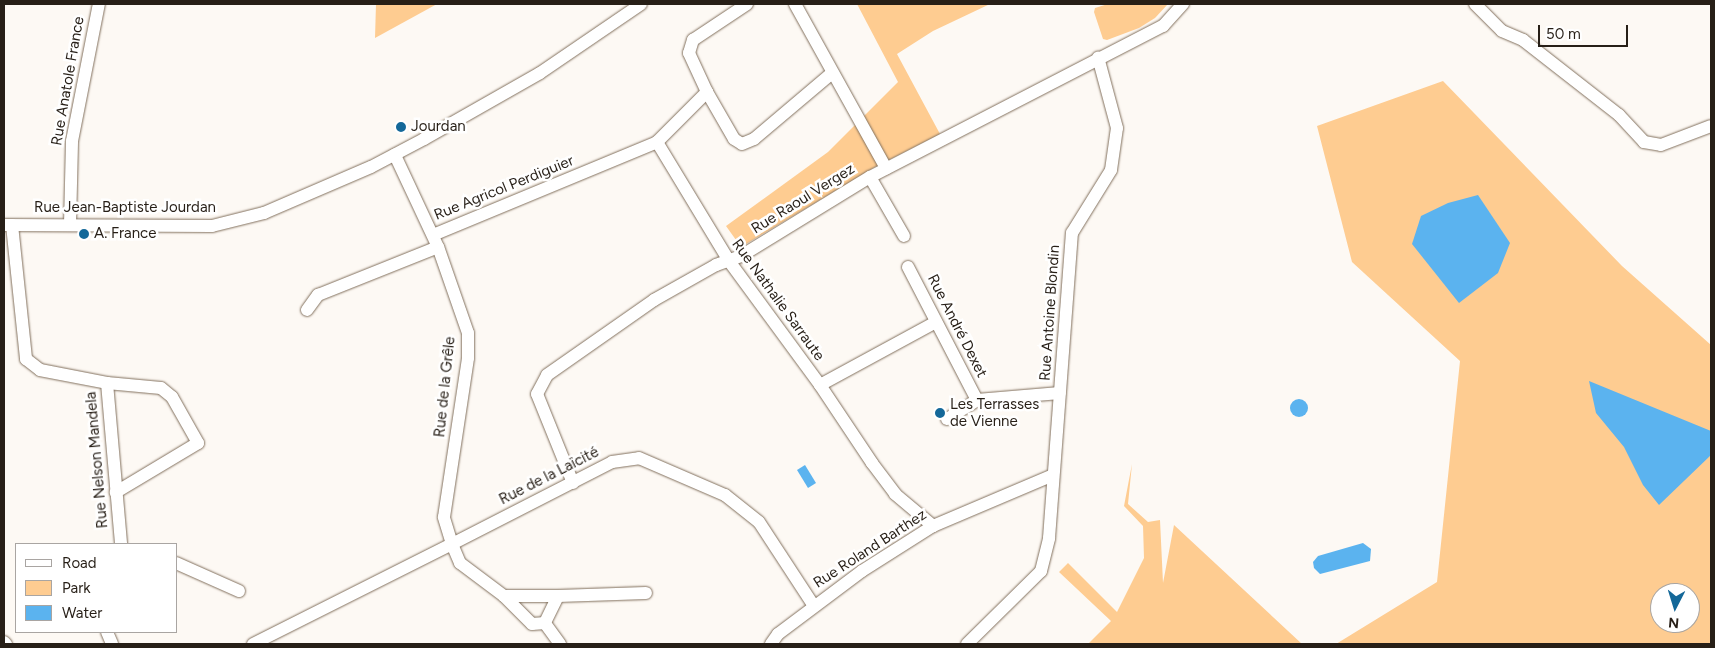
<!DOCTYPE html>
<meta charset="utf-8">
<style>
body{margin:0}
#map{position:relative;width:1715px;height:648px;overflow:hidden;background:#fdf9f4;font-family:Figtree,sans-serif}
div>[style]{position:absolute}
.green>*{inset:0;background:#fecc91}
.water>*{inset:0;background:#5bb3ef}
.round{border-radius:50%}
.roads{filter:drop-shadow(0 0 1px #82705d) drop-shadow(0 0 1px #82705d)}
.minor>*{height:12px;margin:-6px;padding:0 6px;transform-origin:6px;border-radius:6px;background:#fff}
.dots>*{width:14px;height:14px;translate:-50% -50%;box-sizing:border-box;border:2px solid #fff;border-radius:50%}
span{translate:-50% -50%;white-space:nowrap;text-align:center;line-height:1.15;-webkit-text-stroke:5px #fff;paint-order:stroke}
.street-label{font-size:15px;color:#271f17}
.poi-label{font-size:15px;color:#271f17}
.left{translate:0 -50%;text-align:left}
.frame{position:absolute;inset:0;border:5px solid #271f17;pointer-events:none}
.legend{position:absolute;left:15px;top:543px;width:162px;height:90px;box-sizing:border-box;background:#fff;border:1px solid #a9a5a2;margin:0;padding:6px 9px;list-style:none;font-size:15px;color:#271f17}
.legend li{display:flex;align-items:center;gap:10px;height:25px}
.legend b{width:25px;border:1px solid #a9a5a2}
.north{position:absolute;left:1650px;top:583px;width:50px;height:50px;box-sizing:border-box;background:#fff;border:1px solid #a9a5a2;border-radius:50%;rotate:185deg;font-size:14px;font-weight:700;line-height:20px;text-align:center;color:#271f17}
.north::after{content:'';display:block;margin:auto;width:18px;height:22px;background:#146899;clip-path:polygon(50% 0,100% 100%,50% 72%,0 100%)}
.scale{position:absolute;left:1538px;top:25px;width:90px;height:22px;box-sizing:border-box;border:2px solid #271f17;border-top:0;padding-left:6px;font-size:15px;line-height:18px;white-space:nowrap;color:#271f17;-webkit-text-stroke:4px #fff;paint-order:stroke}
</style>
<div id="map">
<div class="green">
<i style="clip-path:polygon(376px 4px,437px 4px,375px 38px)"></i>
<i style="clip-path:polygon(857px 4px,990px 4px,933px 31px,897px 54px,940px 134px,875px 167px,741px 247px,726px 226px,828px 152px,898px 82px)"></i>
<i style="clip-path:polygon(1108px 4px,1168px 4px,1155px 18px,1139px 28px,1107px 40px,1103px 39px,1094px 12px,1095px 8px)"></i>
<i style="clip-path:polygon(evenodd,1443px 81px,1622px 266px,1711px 345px,1711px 644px,1336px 644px,1437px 582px,1460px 361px,1352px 262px,1317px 126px,1443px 81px,1660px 593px,1690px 593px,1690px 623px,1660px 623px,1660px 593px)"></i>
<i style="clip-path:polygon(1132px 464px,1128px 504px,1148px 522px,1160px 520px,1163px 583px,1174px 525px,1302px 644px,1088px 644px,1111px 621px,1059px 572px,1068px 563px,1117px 612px,1144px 558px,1143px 526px,1124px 506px)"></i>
</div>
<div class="water">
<i style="clip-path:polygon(1478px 195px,1510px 243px,1498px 273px,1459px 303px,1412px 244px,1421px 216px,1448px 203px)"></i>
<i style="clip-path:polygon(1589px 381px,1711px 431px,1711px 455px,1659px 505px,1643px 485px,1624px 447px,1596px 413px)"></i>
<i class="round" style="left:1290px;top:399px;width:18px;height:18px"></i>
<i style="clip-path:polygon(805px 465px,816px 483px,808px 488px,797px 470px)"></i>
<i style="clip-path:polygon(1363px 543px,1371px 549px,1370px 561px,1320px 574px,1314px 568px,1313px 562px,1318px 556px)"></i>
</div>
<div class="roads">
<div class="minor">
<i style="left:795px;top:4px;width:188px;rotate:61deg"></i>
<i style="left:1475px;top:4px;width:38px;rotate:45deg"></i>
<i style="left:1502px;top:31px;width:23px;rotate:23deg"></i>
<i style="left:1523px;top:40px;width:122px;rotate:38deg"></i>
<i style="left:1619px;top:115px;width:37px;rotate:47deg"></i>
<i style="left:1644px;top:142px;width:17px;rotate:10deg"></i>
<i style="left:1661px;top:145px;width:53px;rotate:-20.8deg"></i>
<i style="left:707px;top:92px;width:54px;rotate:60.1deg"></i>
<i style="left:734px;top:139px;width:9px;rotate:32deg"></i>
<i style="left:742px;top:144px;width:13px;rotate:-23deg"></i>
<i style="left:754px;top:139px;width:102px;rotate:-40.2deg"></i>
<i style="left:657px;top:142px;width:71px;rotate:-45deg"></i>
<i style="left:707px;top:92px;width:43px;rotate:-114.8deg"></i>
<i style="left:689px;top:53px;width:14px;rotate:-73deg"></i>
<i style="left:693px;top:40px;width:65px;rotate:-33.7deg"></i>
<i style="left:870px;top:177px;width:68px;rotate:60deg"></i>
<i style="left:70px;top:224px;width:83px;rotate:-88.6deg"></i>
<i style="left:72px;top:141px;width:140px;rotate:-78.9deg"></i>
<i style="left:4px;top:225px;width:208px;rotate:0.3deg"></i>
<i style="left:212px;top:226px;width:54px;rotate:-14deg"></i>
<i style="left:264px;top:213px;width:116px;rotate:-23.3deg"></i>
<i style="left:371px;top:167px;width:60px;rotate:-27.8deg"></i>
<i style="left:424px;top:139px;width:133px;rotate:-29.6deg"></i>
<i style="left:540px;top:73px;width:122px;rotate:-34.3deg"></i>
<i style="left:12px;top:225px;width:135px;rotate:84deg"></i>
<i style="left:26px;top:359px;width:18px;rotate:38deg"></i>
<i style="left:40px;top:370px;width:68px;rotate:11deg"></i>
<i style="left:107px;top:383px;width:162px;rotate:85deg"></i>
<i style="left:433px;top:235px;width:243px;rotate:-22.5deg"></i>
<i style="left:657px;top:142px;width:139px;rotate:58.8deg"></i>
<i style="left:729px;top:261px;width:154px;rotate:53.7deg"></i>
<i style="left:820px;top:385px;width:94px;rotate:56.3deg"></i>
<i style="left:872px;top:463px;width:39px;rotate:53deg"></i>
<i style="left:895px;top:494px;width:50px;rotate:40.1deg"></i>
<i style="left:908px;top:267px;width:150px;rotate:62.6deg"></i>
<i style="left:307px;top:310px;width:19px;rotate:-54deg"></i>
<i style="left:318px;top:295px;width:129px;rotate:-21.8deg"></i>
<i style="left:107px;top:383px;width:54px;rotate:5.3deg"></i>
<i style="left:161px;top:388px;width:14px;rotate:39deg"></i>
<i style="left:172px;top:397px;width:53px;rotate:60.5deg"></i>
<i style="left:198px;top:443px;width:96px;rotate:149.1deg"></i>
<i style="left:820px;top:385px;width:132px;rotate:-28.5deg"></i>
<i style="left:947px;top:419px;width:36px;rotate:-32deg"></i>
<i style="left:977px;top:400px;width:83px;rotate:-4.8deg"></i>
<i style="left:573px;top:483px;width:96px;rotate:-112deg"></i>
<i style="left:537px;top:394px;width:21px;rotate:-62deg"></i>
<i style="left:547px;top:375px;width:131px;rotate:-35deg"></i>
<i style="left:654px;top:300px;width:71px;rotate:-29.4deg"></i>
<i style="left:716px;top:265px;width:27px;rotate:-20deg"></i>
<i style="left:741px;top:256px;width:151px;rotate:-31.5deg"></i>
<i style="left:870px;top:177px;width:330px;rotate:-27.3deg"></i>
<i style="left:1163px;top:26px;width:30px;rotate:-48deg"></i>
<i style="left:176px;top:563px;width:69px;rotate:24deg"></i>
<i style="left:504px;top:596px;width:54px"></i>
<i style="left:558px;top:596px;width:30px;rotate:116deg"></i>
<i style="left:558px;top:596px;width:88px;rotate:-2deg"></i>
<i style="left:107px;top:632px;width:13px;rotate:67deg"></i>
<i style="left:4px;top:642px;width:3px;rotate:45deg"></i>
<i style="left:253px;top:644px;width:223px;rotate:-26.7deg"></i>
<i style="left:452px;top:544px;width:28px;rotate:-107deg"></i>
<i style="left:444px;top:517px;width:161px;rotate:-81.4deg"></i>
<i style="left:468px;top:358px;width:25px;rotate:-90deg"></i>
<i style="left:468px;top:333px;width:91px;rotate:-109.2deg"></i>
<i style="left:438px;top:247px;width:102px;rotate:-115.1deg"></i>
<i style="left:560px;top:644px;width:26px;rotate:-126deg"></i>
<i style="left:545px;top:623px;width:13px;rotate:176deg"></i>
<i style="left:532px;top:624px;width:40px;rotate:-135deg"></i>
<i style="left:504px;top:596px;width:55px;rotate:-143.1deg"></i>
<i style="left:460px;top:563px;width:21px;rotate:-113deg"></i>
<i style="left:452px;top:544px;width:180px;rotate:-27.1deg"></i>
<i style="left:612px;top:462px;width:27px;rotate:-8deg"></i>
<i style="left:639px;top:458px;width:94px;rotate:23.3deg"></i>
<i style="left:725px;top:495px;width:43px;rotate:38.5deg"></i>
<i style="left:759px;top:522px;width:100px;rotate:56.8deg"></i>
<i style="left:771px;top:644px;width:12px;rotate:-55deg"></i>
<i style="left:778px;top:634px;width:105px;rotate:-36.9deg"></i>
<i style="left:862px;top:571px;width:84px;rotate:-32.4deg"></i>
<i style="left:933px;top:526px;width:130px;rotate:-23deg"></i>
<i style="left:967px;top:644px;width:104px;rotate:-44.6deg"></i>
<i style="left:1041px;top:571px;width:34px;rotate:-76deg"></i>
<i style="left:1049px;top:538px;width:306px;rotate:-85.7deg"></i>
<i style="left:1072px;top:233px;width:74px;rotate:-58.2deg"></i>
<i style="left:1111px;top:170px;width:42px;rotate:-81.9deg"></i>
<i style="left:1117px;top:128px;width:73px;rotate:-105deg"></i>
</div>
</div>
<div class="dots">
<i style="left:401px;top:127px;background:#146899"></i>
<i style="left:84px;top:234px;background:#146899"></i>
<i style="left:940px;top:413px;background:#146899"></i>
</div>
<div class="street-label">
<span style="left:68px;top:81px;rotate:-80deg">Rue Anatole France</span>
<span style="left:504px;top:188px;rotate:-22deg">Rue Agricol Perdiguier</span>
<span style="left:803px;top:199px;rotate:-32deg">Rue Raoul Vergez</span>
<span style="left:125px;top:208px">Rue Jean-Baptiste Jourdan</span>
<span style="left:778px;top:300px;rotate:54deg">Rue Nathalie Sarraute</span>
<span style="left:1050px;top:313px;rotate:-86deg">Rue Antoine Blondin</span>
<span style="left:957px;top:326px;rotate:63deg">Rue André Dexet</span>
<span style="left:445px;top:387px;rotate:-84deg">Rue de la Grêle</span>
<span style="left:97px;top:460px;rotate:-95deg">Rue Nelson Mandela</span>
<span style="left:549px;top:476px;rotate:-27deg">Rue de la Laïcité</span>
<span style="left:870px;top:549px;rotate:-33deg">Rue Roland Barthez</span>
</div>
<div class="poi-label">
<span class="left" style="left:411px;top:127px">Jourdan</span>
<span class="left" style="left:94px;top:234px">A. France</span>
<span class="left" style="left:950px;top:413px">Les Terrasses<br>de Vienne</span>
</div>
<div class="frame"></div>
<ul class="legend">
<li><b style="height:6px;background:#fff"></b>Road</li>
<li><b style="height:14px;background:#fecc91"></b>Park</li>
<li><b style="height:14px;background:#5bb3ef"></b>Water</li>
</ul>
<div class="north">N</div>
<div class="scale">50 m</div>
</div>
